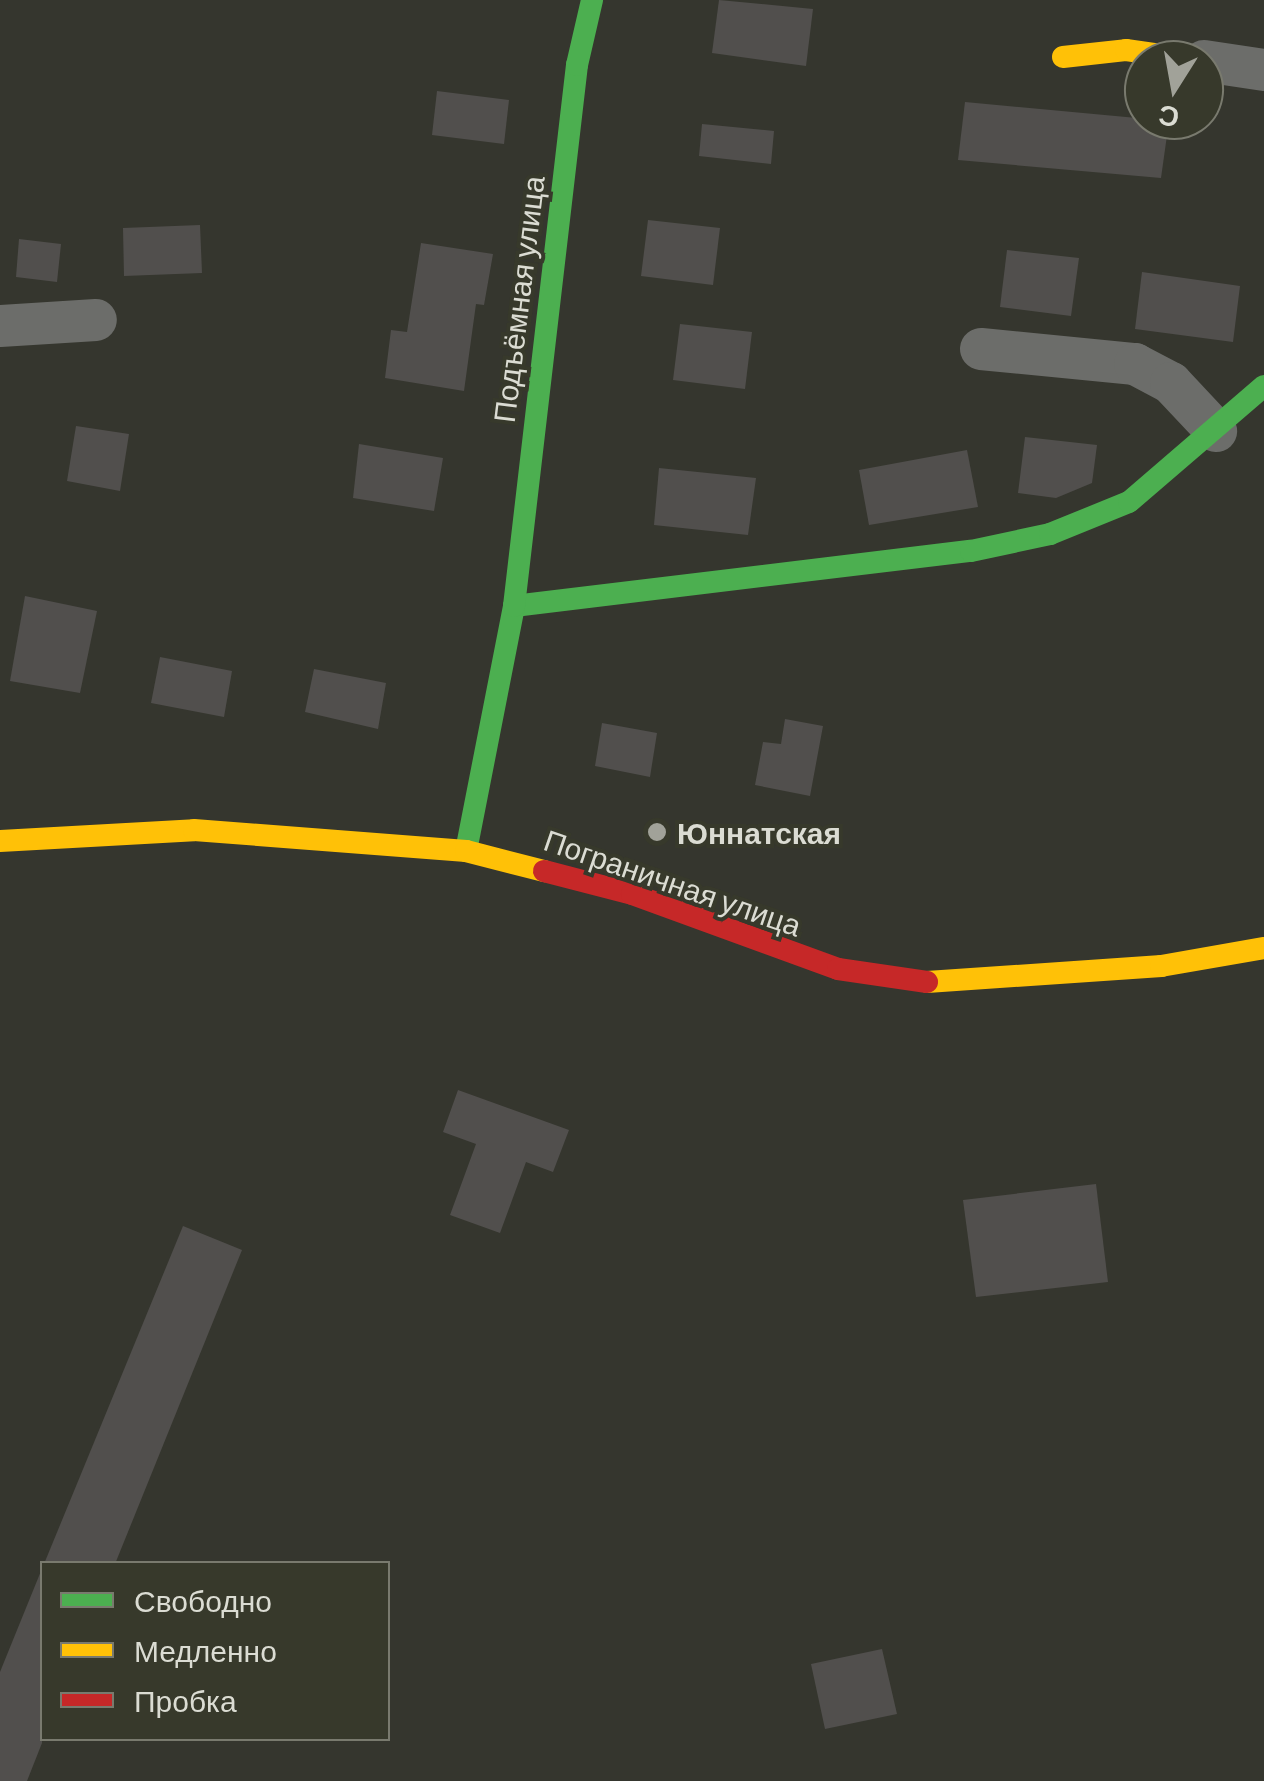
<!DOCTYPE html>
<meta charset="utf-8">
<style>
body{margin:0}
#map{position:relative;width:1264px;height:1781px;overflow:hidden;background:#35362e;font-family:Barlow,sans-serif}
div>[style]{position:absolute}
.building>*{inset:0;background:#514f4d}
.street>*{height:42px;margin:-21px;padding:0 21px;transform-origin:21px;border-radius:21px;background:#6c6d6a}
.fast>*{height:22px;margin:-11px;padding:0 11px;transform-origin:11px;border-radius:11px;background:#4caf50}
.slow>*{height:22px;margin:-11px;padding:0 11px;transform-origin:11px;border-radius:11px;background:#ffc107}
.jam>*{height:22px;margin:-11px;padding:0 11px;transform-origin:11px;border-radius:11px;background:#c62828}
.dots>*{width:28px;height:28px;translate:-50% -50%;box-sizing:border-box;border:5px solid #37392b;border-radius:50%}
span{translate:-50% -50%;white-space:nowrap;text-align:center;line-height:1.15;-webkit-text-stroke:8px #37392b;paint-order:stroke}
.street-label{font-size:30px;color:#dbdcd3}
.poi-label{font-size:30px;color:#dbdcd3;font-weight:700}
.left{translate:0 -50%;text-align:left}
.legend{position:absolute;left:40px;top:1561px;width:350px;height:180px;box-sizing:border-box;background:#37392b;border:2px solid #797a6e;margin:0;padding:12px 18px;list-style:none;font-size:30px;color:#dbdcd3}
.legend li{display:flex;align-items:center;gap:20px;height:50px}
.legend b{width:50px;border:2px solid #797a6e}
.north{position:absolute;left:1124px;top:40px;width:100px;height:100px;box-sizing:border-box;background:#37392b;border:2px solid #797a6e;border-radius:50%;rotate:191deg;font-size:28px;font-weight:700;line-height:40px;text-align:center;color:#dbdcd3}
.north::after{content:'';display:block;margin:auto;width:35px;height:45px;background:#a1a299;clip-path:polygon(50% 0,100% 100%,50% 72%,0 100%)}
</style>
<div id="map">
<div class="building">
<i style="clip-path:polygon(719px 0,813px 9px,806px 66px,712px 53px)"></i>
<i style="clip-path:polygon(437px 91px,509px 100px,504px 144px,432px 135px)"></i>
<i style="clip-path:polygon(965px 102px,1169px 121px,1161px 178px,958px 160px)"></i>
<i style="clip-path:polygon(702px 124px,774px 131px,771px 164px,699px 156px)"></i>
<i style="clip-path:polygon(648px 220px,720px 228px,713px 285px,641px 276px)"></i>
<i style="clip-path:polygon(200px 225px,202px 273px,124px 276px,123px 228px)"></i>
<i style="clip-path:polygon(19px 239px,61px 244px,57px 282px,16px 277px)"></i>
<i style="clip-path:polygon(421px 243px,493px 254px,484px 305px,476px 304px,464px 391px,385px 378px,391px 330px,407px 332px)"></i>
<i style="clip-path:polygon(1007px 250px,1079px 258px,1071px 316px,1000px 307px)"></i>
<i style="clip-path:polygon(1142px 272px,1240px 286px,1233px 342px,1135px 329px)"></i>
<i style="clip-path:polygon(680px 324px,752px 332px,745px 389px,673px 380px)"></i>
<i style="clip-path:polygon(76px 426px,129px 434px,120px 491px,67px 481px)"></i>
<i style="clip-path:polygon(1025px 437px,1097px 445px,1092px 483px,1056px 498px,1018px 493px)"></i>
<i style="clip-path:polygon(359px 444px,443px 458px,434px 511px,353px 498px)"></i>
<i style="clip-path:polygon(967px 450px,978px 507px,869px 525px,859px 470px)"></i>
<i style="clip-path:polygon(659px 468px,756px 478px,748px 535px,654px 525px)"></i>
<i style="clip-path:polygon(25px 596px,97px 611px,80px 693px,10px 681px)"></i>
<i style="clip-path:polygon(160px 657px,232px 671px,224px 717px,151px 703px)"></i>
<i style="clip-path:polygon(314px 669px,386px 683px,378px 729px,305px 712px)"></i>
<i style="clip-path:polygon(785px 719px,823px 726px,810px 796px,755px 785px,763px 742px,781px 744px)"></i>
<i style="clip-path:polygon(602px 723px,657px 733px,650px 777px,595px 766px)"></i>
<i style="clip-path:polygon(458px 1090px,569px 1130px,553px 1172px,526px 1162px,500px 1233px,450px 1215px,476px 1144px,443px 1132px)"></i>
<i style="clip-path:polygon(1096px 1184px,1108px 1282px,976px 1297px,963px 1200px)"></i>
<i style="clip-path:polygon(183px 1226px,242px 1250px,115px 1564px,44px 1564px)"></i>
<i style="clip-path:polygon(41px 1571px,42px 1743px,27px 1781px,0 1781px,0 1672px)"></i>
<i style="clip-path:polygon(882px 1649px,897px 1714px,825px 1729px,811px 1664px)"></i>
</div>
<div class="street">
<i style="left:1204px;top:61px;width:61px;rotate:8.5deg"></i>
<i style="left:0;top:326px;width:96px;rotate:-3.6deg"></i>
<i style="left:981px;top:349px;width:155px;rotate:5.6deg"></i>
<i style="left:1135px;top:364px;width:41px;rotate:27.8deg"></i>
<i style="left:1171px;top:383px;width:66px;rotate:46.8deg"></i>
</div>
<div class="fast">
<i style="left:514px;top:606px;width:460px;rotate:-6.9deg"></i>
<i style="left:971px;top:551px;width:81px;rotate:-12.1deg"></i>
<i style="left:1050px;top:534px;width:85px;rotate:-22.1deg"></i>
<i style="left:1129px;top:502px;width:178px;rotate:-40.7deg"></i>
<i style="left:466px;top:851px;width:250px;rotate:-78.9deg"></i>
<i style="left:514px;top:606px;width:545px;rotate:-83.36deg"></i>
<i style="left:577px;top:65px;width:67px;rotate:-77deg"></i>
</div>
<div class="slow">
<i style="left:1063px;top:57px;width:63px;rotate:-6.3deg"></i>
<i style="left:1126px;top:50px;width:72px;rotate:8deg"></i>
<i style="left:0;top:841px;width:194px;rotate:-3.2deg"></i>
<i style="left:194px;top:830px;width:273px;rotate:4.4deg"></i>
<i style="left:466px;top:851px;width:81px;rotate:14.4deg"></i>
<i style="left:927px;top:982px;width:235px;rotate:-3.9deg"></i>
<i style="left:1161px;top:966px;width:105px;rotate:-9.9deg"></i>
</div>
<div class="jam">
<i style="left:544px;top:871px;width:91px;rotate:14.6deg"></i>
<i style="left:632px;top:894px;width:219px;rotate:20deg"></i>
<i style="left:838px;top:969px;width:90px;rotate:8.3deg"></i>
</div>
<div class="dots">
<i style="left:657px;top:832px;background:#a1a299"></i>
</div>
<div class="street-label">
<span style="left:518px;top:299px;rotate:-83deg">Подъёмная улица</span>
<span style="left:673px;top:882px;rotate:19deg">Пограничная улица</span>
</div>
<div class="poi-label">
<span class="left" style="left:677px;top:832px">Юннатская</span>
</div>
<ul class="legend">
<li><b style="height:12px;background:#4caf50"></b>Свободно</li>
<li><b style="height:12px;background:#ffc107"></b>Медленно</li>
<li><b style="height:12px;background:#c62828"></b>Пробка</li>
</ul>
<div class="north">С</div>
</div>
